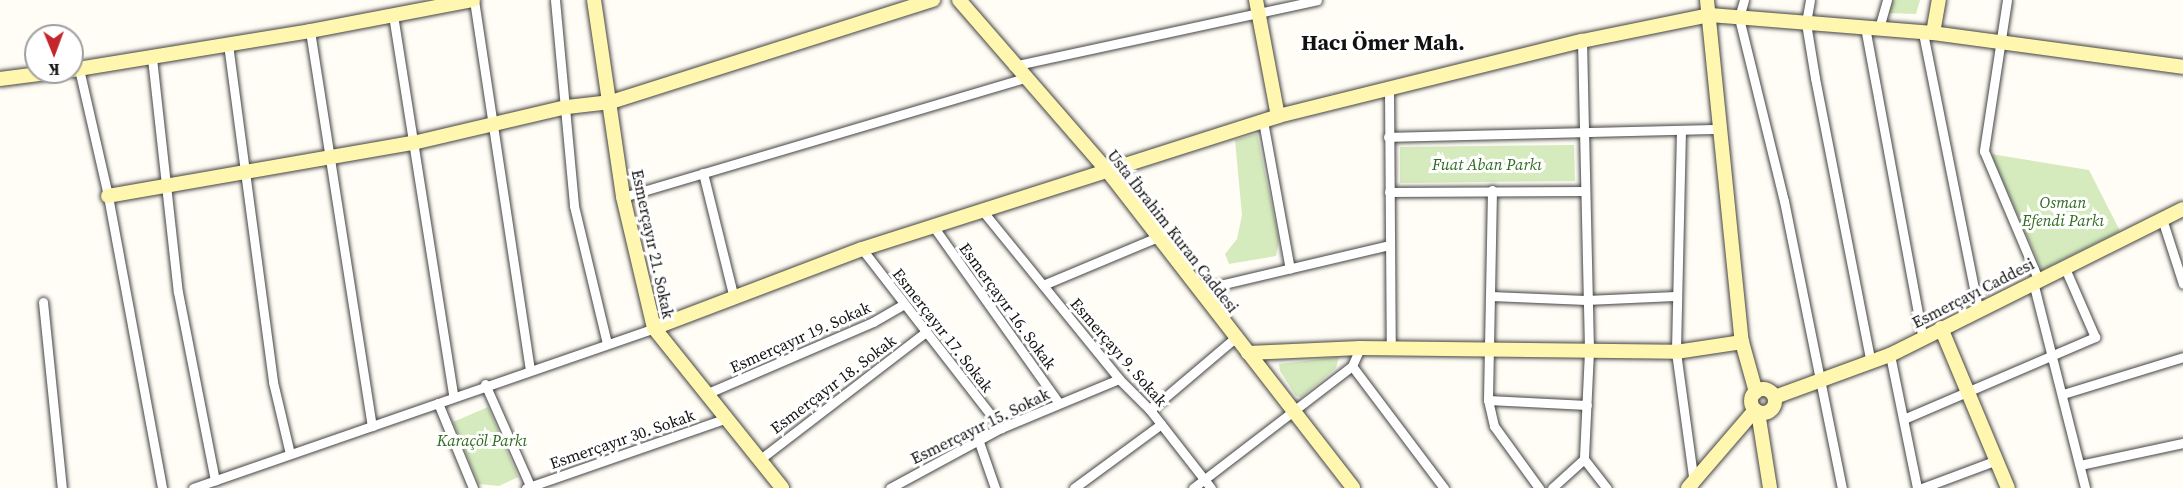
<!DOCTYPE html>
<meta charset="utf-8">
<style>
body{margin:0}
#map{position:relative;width:2183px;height:488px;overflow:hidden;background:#fffdf5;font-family:"Source Serif 4",serif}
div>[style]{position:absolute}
.green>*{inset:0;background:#d5ebbd}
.roads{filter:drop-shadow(0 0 2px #444) drop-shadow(0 0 2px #444)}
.street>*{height:9px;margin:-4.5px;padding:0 4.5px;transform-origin:4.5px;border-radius:4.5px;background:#fff}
.secondary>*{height:14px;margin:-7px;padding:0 7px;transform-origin:7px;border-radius:7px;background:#fff6b0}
.secondary>.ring{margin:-7px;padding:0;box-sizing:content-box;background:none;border:14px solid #fff6b0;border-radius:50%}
span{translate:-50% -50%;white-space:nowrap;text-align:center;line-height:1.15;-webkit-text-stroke:6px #fff;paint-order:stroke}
.park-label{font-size:16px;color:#2f6b1f;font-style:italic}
.street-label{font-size:16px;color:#111}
.district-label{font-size:22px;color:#111;font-weight:700}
.north{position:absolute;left:24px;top:24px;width:60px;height:60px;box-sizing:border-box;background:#fff;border:2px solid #a0a0a0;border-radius:50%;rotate:179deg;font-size:16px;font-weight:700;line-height:24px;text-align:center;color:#111}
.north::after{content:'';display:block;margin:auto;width:21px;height:27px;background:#c4262e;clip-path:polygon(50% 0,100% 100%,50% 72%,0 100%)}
</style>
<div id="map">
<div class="green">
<i style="clip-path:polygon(1891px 0,1920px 0,1916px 14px,1888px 13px)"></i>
<i style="clip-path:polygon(1257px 134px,1279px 241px,1276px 256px,1229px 264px,1225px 254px,1237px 239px,1242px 215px,1235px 140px)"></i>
<i style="clip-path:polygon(1574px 145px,1575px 181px,1400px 183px,1400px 147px)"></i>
<i style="clip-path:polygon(1991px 154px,2089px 170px,2120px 231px,2042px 270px)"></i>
<i style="clip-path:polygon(1339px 357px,1336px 368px,1301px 397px,1296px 396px,1280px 371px,1279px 364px)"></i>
<i style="clip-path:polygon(488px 407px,518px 477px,499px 486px,479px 484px,453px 422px)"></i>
</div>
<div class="roads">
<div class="street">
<i style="left:474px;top:0;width:374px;rotate:81.4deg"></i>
<i style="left:555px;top:0;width:207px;rotate:84.7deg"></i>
<i style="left:574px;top:206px;width:141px;rotate:76.5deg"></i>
<i style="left:1744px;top:0;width:19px;rotate:106deg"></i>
<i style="left:1739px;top:18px;width:188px;rotate:76.2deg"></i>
<i style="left:1784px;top:201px;width:293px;rotate:78.6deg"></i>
<i style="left:1810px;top:0;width:23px;rotate:100deg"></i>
<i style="left:1806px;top:23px;width:56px;rotate:80.7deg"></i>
<i style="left:1815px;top:78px;width:290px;rotate:78.9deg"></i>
<i style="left:2007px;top:0;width:153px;rotate:98.7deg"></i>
<i style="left:1984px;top:151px;width:139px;rotate:67.1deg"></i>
<i style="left:393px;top:15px;width:385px;rotate:81deg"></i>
<i style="left:1865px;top:27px;width:314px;rotate:79.5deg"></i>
<i style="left:1879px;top:28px;width:29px;rotate:-74deg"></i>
<i style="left:310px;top:31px;width:400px;rotate:81.1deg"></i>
<i style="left:1923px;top:33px;width:280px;rotate:78.7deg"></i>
<i style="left:1582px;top:41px;width:310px;rotate:88.7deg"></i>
<i style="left:1589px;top:351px;width:108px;rotate:92.7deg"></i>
<i style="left:1584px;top:459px;width:37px;rotate:52deg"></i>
<i style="left:228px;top:44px;width:341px;rotate:82.4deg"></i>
<i style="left:273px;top:382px;width:74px;rotate:76.7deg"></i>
<i style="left:152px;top:58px;width:235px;rotate:83.7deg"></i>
<i style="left:178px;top:292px;width:192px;rotate:78.9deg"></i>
<i style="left:1013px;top:66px;width:311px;rotate:-12.2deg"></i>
<i style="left:79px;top:69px;width:130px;rotate:77.1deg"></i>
<i style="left:108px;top:196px;width:297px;rotate:79.5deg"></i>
<i style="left:1389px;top:90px;width:258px;rotate:89.6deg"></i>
<i style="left:1263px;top:121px;width:150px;rotate:79.7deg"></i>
<i style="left:1681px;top:130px;width:222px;rotate:91.3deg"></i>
<i style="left:1676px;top:352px;width:133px;rotate:82.2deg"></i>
<i style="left:1388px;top:137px;width:331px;rotate:-1.4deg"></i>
<i style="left:703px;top:173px;width:129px;rotate:76.1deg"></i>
<i style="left:1492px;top:190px;width:210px;rotate:91.1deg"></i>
<i style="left:1488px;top:400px;width:27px;rotate:77deg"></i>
<i style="left:1494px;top:426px;width:77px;rotate:54deg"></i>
<i style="left:1389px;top:192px;width:195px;rotate:-0.3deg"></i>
<i style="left:623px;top:197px;width:418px;rotate:-16.5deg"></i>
<i style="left:981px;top:209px;width:219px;rotate:50.9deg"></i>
<i style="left:1119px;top:379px;width:44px;rotate:45deg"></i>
<i style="left:1150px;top:410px;width:99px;rotate:52deg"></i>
<i style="left:2162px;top:219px;width:68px;rotate:72.1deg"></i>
<i style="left:933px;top:226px;width:217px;rotate:54.6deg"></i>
<i style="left:862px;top:249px;width:227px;rotate:52.2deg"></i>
<i style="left:2033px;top:282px;width:212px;rotate:75.8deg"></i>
<i style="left:1043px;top:285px;width:125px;rotate:-22.7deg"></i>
<i style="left:1198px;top:290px;width:197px;rotate:-13.2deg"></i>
<i style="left:1491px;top:296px;width:95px;rotate:2.4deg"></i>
<i style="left:1586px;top:300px;width:89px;rotate:-2.6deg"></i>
<i style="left:43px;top:302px;width:187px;rotate:84.2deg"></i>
<i style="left:1890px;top:355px;width:136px;rotate:78.5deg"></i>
<i style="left:1352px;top:366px;width:153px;rotate:53deg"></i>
<i style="left:485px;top:384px;width:114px;rotate:66.1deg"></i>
<i style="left:708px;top:393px;width:180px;rotate:-23.3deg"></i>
<i style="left:873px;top:322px;width:34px;rotate:-30deg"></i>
<i style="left:2063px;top:394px;width:126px;rotate:-17.1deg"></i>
<i style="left:1488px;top:400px;width:99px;rotate:2.9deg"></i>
<i style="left:438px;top:403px;width:92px;rotate:67.6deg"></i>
<i style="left:1150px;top:410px;width:111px;rotate:-40.3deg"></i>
<i style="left:1906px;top:418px;width:206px;rotate:-23.2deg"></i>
<i style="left:2095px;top:337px;width:77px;rotate:-113.6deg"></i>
<i style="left:979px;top:442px;width:49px;rotate:70.8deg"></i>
<i style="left:759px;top:460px;width:210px;rotate:-37.5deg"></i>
<i style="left:2080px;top:465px;width:105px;rotate:-12.1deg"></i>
<i style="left:193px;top:488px;width:488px;rotate:-19.1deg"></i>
<i style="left:526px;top:488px;width:213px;rotate:-19.2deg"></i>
<i style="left:890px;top:488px;width:126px;rotate:-28.4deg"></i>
<i style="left:1001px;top:428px;width:128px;rotate:-22.6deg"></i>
<i style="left:1074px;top:488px;width:108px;rotate:-36.3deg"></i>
<i style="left:1193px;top:488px;width:200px;rotate:-37.5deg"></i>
<i style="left:1352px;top:366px;width:20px;rotate:-66deg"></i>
<i style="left:1552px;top:488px;width:43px;rotate:-42.2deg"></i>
<i style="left:1922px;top:488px;width:80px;rotate:-20.5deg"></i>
</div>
<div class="secondary">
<i style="left:594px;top:0;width:199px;rotate:81.6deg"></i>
<i style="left:623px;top:197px;width:135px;rotate:76.7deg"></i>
<i style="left:654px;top:328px;width:205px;rotate:51.3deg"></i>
<i style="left:959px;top:0;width:224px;rotate:49deg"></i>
<i style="left:1106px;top:169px;width:403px;rotate:52.2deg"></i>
<i style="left:1256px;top:0;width:118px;rotate:79.3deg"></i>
<i style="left:1707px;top:0;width:344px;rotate:84.2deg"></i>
<i style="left:1742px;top:342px;width:52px;rotate:74.4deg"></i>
<i style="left:1933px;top:33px;width:34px;rotate:-80deg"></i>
<i style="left:72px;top:70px;width:241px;rotate:-9.3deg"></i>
<i style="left:310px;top:31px;width:166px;rotate:-10.8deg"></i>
<i style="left:0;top:79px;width:55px;rotate:-7.3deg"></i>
<i style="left:108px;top:196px;width:310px;rotate:-9.9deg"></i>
<i style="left:413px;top:143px;width:158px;rotate:-13.2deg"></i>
<i style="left:567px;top:107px;width:44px;rotate:-6.5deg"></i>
<i style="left:611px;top:102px;width:338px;rotate:-17.6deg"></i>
<i style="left:654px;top:328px;width:222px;rotate:-20.8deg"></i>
<i style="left:862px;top:249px;width:437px;rotate:-17.7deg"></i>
<i style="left:1278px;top:116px;width:313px;rotate:-13.9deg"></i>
<i style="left:1582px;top:41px;width:131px;rotate:-11.5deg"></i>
<i style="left:1710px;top:15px;width:224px;rotate:4.6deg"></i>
<i style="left:1933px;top:33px;width:252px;rotate:7.7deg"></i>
<i style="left:1941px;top:328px;width:173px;rotate:67.3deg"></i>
<i style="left:1248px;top:353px;width:112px;rotate:-2.6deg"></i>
<i style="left:1360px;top:348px;width:316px;rotate:0.7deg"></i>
<i style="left:1676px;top:352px;width:67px;rotate:-8.6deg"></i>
<i class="ring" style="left:1751px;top:389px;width:10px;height:10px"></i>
<i style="left:1775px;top:397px;width:122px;rotate:-20.1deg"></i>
<i style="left:1890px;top:355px;width:327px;rotate:-26.5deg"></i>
<i style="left:1758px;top:412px;width:77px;rotate:81deg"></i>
<i style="left:1688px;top:488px;width:103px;rotate:-49.3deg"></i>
</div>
</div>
<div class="park-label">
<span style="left:1487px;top:164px">Fuat Aban Parkı</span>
<span style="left:2063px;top:211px">Osman<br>Efendi Parkı</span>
<span style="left:482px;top:440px">Karaçöl Parkı</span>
</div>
<div class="street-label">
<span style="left:1173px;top:231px;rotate:52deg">Usta İbrahim Kuran Caddesi</span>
<span style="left:653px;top:244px;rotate:78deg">Esmerçayır 21. Sokak</span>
<span style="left:1973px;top:293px;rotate:-27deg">Esmerçayı Caddesi</span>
<span style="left:1008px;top:306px;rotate:54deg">Esmerçayır 16. Sokak</span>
<span style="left:943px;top:330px;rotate:52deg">Esmerçayır 17. Sokak</span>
<span style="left:800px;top:337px;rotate:-24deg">Esmerçayır 19. Sokak</span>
<span style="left:1119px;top:352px;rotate:49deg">Esmerçayı 9. Sokak</span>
<span style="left:833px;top:384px;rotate:-37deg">Esmerçayır 18. Sokak</span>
<span style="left:980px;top:426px;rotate:-26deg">Esmerçayır 15. Sokak</span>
<span style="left:622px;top:439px;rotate:-19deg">Esmerçayır 30. Sokak</span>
</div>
<div class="district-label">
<span style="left:1383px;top:43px">Hacı Ömer Mah.</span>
</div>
<div class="north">K</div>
</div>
